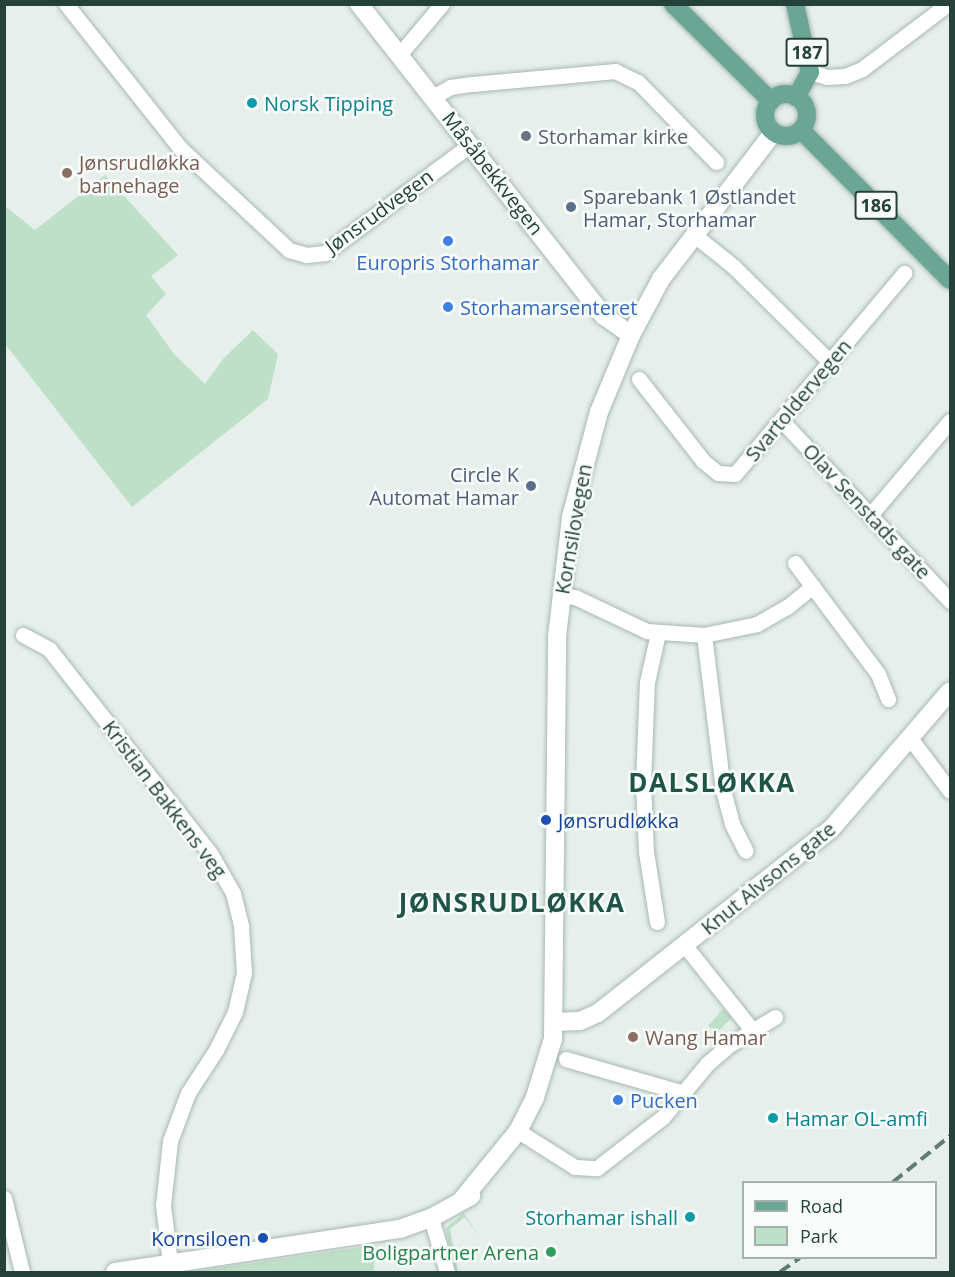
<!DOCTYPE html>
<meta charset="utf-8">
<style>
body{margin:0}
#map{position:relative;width:955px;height:1277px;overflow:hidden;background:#e6efeb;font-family:"Open Sans",sans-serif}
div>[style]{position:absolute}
.green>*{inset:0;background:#bfe0c8}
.roads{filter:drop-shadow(0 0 2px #a8b8b2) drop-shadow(0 0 2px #a8b8b2)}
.street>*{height:15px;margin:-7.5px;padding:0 7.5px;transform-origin:7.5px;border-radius:7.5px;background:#fff}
.secondary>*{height:18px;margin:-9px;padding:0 9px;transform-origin:9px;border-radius:9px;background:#fff}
.primary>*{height:18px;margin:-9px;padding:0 9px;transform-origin:9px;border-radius:9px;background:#6aa596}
.primary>.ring{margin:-9px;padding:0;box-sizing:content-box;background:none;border:18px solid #6aa596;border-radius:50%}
.rail>*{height:4px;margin-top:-2px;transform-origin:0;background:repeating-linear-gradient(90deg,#5f7d75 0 12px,transparent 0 18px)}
.dots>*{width:16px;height:16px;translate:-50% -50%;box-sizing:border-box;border:3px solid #f7fbf9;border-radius:50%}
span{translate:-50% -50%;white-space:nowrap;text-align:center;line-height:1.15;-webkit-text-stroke:5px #f7fbf9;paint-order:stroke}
.shield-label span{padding:2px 4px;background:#f7fbf9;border:2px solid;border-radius:4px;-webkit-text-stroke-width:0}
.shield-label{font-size:18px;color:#24423a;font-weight:700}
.culture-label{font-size:20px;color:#0d838f}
.left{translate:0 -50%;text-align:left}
.right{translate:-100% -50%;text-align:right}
.worship-label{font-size:20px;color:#5b616d}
.education-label{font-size:20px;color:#785e54}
.street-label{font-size:20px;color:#24423a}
.service-label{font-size:20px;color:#4e5e75}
.shop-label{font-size:20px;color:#366cbe}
.transit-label{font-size:20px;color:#164399}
.leisure-label{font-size:20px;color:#27864d}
.district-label{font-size:26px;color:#1f5548;font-weight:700;letter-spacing:1.5px}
.frame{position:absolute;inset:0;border:6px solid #24423a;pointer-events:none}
.legend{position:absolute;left:742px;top:1181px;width:195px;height:78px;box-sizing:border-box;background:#f7fbf9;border:2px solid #a3b1ad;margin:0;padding:8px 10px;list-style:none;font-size:18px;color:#24423a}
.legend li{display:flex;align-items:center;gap:12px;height:30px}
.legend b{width:30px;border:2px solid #a3b1ad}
</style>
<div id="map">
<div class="green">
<i style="clip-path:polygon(105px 175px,178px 255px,151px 276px,166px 294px,146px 315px,174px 354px,205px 384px,223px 359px,253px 330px,278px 354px,268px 399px,132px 507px,5px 344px,5px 206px,35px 230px)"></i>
<i style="clip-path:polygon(723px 1009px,732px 1017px,717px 1033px,708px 1026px)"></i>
<i style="clip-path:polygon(464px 1213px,481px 1240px,465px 1217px,450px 1229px,458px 1272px,453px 1272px,446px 1228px)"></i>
<i style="clip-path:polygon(375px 1245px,374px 1272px,195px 1271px,247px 1264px)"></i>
</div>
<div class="roads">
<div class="street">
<i style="left:66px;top:4px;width:184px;rotate:51.6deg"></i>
<i style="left:180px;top:148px;width:149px;rotate:43.1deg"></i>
<i style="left:289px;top:250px;width:18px;rotate:16deg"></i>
<i style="left:306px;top:255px;width:19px;rotate:-6deg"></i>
<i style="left:325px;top:253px;width:181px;rotate:-36.7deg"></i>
<i style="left:399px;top:55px;width:67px;rotate:-49.9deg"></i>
<i style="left:810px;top:72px;width:18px;rotate:16deg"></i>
<i style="left:827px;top:77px;width:18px;rotate:-3deg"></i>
<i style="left:845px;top:76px;width:18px;rotate:-22deg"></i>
<i style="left:862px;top:69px;width:108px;rotate:-37.1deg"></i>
<i style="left:433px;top:97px;width:20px;rotate:-30deg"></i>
<i style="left:450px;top:87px;width:22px;rotate:-8deg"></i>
<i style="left:472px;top:84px;width:144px;rotate:-5.2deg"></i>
<i style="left:615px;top:71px;width:25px;rotate:26deg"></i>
<i style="left:638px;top:82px;width:112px;rotate:45.7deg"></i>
<i style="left:693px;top:234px;width:53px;rotate:38.8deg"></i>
<i style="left:734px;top:267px;width:134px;rotate:44.7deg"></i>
<i style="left:639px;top:379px;width:104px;rotate:52deg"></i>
<i style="left:703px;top:461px;width:19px;rotate:39deg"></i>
<i style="left:718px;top:473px;width:17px;rotate:3deg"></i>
<i style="left:735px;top:474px;width:263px;rotate:-49.9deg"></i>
<i style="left:783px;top:422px;width:245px;rotate:47deg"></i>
<i style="left:871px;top:514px;width:122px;rotate:-49.7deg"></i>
<i style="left:795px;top:563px;width:139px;rotate:53.2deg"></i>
<i style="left:878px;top:674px;width:27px;rotate:68deg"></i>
<i style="left:560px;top:595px;width:15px;rotate:8deg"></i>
<i style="left:575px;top:597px;width:80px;rotate:25.3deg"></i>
<i style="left:647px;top:631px;width:57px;rotate:4deg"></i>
<i style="left:704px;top:635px;width:54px;rotate:-11.7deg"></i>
<i style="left:757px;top:624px;width:34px;rotate:-30deg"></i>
<i style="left:787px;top:607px;width:33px;rotate:-39deg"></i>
<i style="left:23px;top:635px;width:30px;rotate:28deg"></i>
<i style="left:49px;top:649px;width:260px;rotate:51.7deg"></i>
<i style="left:210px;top:853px;width:46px;rotate:60.1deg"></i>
<i style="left:233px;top:893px;width:34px;rotate:76deg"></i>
<i style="left:241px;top:926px;width:47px;rotate:86.3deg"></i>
<i style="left:244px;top:973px;width:40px;rotate:103deg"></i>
<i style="left:235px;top:1012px;width:42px;rotate:116.6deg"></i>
<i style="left:216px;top:1050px;width:51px;rotate:123.1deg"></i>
<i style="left:188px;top:1093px;width:51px;rotate:110.6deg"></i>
<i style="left:170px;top:1141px;width:64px;rotate:96.2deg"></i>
<i style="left:163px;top:1205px;width:67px;rotate:83.2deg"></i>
<i style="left:704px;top:635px;width:156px;rotate:83deg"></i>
<i style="left:723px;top:790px;width:35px;rotate:75deg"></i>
<i style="left:732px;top:824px;width:30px;rotate:63deg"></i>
<i style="left:910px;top:738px;width:66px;rotate:53deg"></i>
<i style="left:657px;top:922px;width:71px;rotate:-98.9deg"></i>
<i style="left:646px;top:852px;width:68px;rotate:-92.5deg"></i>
<i style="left:643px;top:784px;width:102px;rotate:-87.8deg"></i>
<i style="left:647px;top:682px;width:50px;rotate:-77.3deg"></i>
<i style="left:690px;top:952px;width:100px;rotate:51.5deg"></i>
<i style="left:566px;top:1059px;width:123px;rotate:16.1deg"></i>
<i style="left:518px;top:1131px;width:67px;rotate:32.3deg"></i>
<i style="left:575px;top:1167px;width:22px;rotate:3deg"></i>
<i style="left:597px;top:1168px;width:83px;rotate:-37.7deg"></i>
<i style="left:663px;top:1117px;width:69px;rotate:-50.3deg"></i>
<i style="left:707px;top:1064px;width:29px;rotate:-41deg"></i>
<i style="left:729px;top:1045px;width:54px;rotate:-31.3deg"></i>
<i style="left:4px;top:1198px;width:76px;rotate:76.3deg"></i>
<i style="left:431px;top:1218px;width:56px;rotate:73.5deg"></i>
</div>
<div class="secondary">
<i style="left:359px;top:4px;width:397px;rotate:51.9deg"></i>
<i style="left:604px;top:316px;width:33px;rotate:35deg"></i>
<i style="left:554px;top:1022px;width:26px;rotate:-2deg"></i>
<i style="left:580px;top:1021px;width:20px;rotate:-24deg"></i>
<i style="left:598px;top:1013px;width:297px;rotate:-38.3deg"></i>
<i style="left:831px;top:829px;width:182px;rotate:-49.2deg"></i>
<i style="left:461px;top:1201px;width:90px;rotate:-50.8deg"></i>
<i style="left:518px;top:1131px;width:38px;rotate:-63deg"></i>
<i style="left:535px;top:1097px;width:61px;rotate:-72.8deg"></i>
<i style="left:553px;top:1039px;width:402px;rotate:-89.4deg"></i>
<i style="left:557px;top:637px;width:121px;rotate:-83.3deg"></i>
<i style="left:571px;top:517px;width:109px;rotate:-75.1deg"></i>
<i style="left:599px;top:412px;width:83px;rotate:-67.4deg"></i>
<i style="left:631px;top:335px;width:64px;rotate:-61.8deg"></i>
<i style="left:661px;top:279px;width:185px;rotate:-52.5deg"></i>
<i style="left:115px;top:1272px;width:288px;rotate:-8.6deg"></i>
<i style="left:400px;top:1229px;width:33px;rotate:-20deg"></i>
<i style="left:431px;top:1218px;width:46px;rotate:-28.8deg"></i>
</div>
<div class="primary">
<i style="left:673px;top:4px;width:138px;rotate:44.7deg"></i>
<i style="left:795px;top:4px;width:70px;rotate:77.6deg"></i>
<i style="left:810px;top:72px;width:29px;rotate:119deg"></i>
<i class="ring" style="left:765px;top:94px;width:24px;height:24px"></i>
<i style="left:801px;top:130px;width:211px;rotate:45.2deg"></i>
</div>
</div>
<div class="rail">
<i style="left:893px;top:1182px;width:73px;rotate:-38.9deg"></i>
<i style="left:780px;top:1272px;width:24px;rotate:-35deg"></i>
</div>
<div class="dots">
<i style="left:252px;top:103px;background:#0f9aa8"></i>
<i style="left:526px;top:136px;background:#6b7280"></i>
<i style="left:67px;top:173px;background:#8d6e63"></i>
<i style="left:571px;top:207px;background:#5c6f8a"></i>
<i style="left:448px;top:241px;background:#3f7fe0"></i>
<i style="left:448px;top:307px;background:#3f7fe0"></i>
<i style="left:531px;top:486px;background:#5c6f8a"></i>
<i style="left:546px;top:820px;background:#1a4fb4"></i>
<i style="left:633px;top:1037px;background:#8d6e63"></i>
<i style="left:618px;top:1100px;background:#3f7fe0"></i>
<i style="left:773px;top:1118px;background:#0f9aa8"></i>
<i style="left:690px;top:1217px;background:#0f9aa8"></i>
<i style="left:263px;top:1238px;background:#1a4fb4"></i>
<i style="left:551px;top:1252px;background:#2e9e5b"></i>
</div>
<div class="shield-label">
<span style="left:807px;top:52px">187</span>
<span style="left:876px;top:205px">186</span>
</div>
<div class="culture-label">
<span class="left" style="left:264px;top:103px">Norsk Tipping</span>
<span class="left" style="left:785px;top:1118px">Hamar OL-amfi</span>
<span class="right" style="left:678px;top:1217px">Storhamar ishall</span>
</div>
<div class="worship-label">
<span class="left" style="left:538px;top:136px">Storhamar kirke</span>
</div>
<div class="education-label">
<span class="left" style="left:79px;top:174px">Jønsrudløkka<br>barnehage</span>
<span class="left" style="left:645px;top:1037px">Wang Hamar</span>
</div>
<div class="street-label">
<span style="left:493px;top:173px;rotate:52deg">Måsåbekkvegen</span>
<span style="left:379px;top:211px;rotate:-36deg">Jønsrudvegen</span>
<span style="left:798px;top:400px;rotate:-50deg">Svartoldervegen</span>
<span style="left:867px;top:511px;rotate:47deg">Olav Senstads gate</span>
<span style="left:573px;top:529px;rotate:-80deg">Kornsilovegen</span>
<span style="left:165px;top:799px;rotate:53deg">Kristian Bakkens veg</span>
<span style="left:768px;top:878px;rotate:-39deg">Knut Alvsons gate</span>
</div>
<div class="service-label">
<span class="left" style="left:583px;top:208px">Sparebank 1 Østlandet<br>Hamar, Storhamar</span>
<span class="right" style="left:519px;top:486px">Circle K<br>Automat Hamar</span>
</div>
<div class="shop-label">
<span style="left:448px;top:262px">Europris Storhamar</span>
<span class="left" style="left:460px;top:307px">Storhamarsenteret</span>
<span class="left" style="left:630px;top:1100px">Pucken</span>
</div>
<div class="transit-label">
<span class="left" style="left:558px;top:820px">Jønsrudløkka</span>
<span class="right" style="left:251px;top:1238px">Kornsiloen</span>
</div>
<div class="leisure-label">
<span class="right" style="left:539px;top:1252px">Boligpartner Arena</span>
</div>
<div class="district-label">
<span style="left:712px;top:783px">DALSLØKKA</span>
<span style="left:512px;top:903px">JØNSRUDLØKKA</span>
</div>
<div class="frame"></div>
<ul class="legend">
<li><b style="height:8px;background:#6aa596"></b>Road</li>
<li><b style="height:16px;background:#bfe0c8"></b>Park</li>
</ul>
</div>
